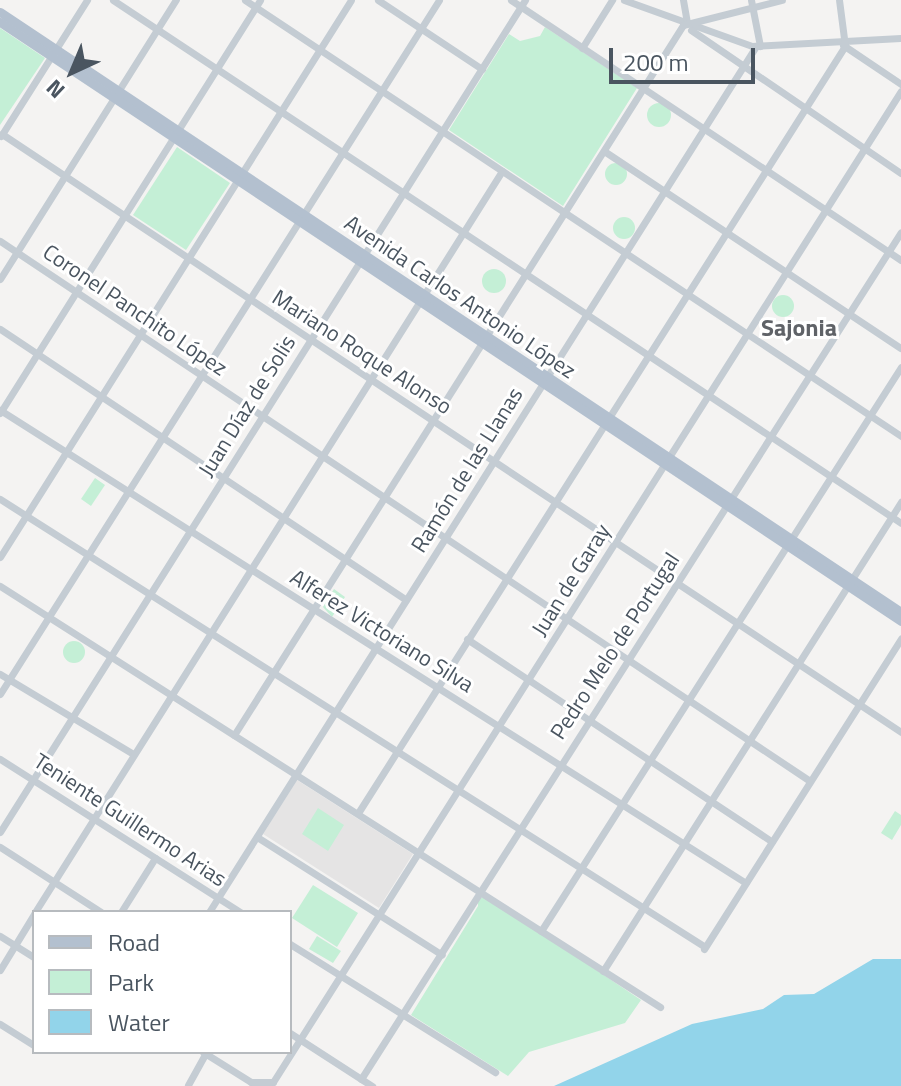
<!DOCTYPE html>
<meta charset="utf-8">
<style>
body{margin:0}
#map{position:relative;width:901px;height:1086px;overflow:hidden;background:#f4f3f2;font-family:"Titillium Web",sans-serif}
div>[style]{position:absolute}
.education>*{inset:0;background:#e5e4e4}
.green>*{inset:0;background:#c4efd6}
.round{border-radius:50%}
.water>*{inset:0;background:#92d4ea}
.minor>*{height:7px;margin:-3.5px;padding:0 3.5px;transform-origin:3.5px;border-radius:3.5px;background:#c4ccd3}
.major>*{height:9px;margin:-4.5px;padding:0 4.5px;transform-origin:4.5px;border-radius:4.5px;background:#b3c0cf}
span{translate:-50% -50%;white-space:nowrap;text-align:center;line-height:1.15;-webkit-text-stroke:6px #fff;paint-order:stroke}
.street-label{font-size:22px;color:#4a5560}
.neighbourhood-label{font-size:24px;color:#5f6267;font-weight:700}
.legend{position:absolute;left:32px;top:910px;width:260px;height:144px;box-sizing:border-box;background:#fff;border:2px solid #b7bbbf;margin:0;padding:10px 14px;list-style:none;font-size:24px;color:#4a5560}
.legend li{display:flex;align-items:center;gap:16px;height:40px}
.legend b{width:40px;border:2px solid #b7bbbf}
.north{position:absolute;left:32px;top:32px;width:80px;height:80px;-webkit-text-stroke:6px #fff;paint-order:stroke;rotate:224deg;font-size:22px;font-weight:700;line-height:32px;text-align:center;color:#4a5560}
.north::after{content:'';display:block;margin:auto;width:28px;height:36px;background:#4a5560;clip-path:polygon(50% 0,100% 100%,50% 72%,0 100%)}
.scale{position:absolute;left:609px;top:48px;width:146px;height:36px;box-sizing:border-box;border:4px solid #4a5560;border-top:0;padding-left:10px;font-size:24px;line-height:28px;white-space:nowrap;color:#4a5560;-webkit-text-stroke:6px #fff;paint-order:stroke}
</style>
<div id="map">
<div class="education">
<i style="clip-path:polygon(297px 780px,413px 854px,379px 908px,263px 834px)"></i>
</div>
<div class="green">
<i style="clip-path:polygon(545px 27px,637px 88px,563px 206px,449px 130px,509px 34px,520px 41px,540px 36px)"></i>
<i style="clip-path:polygon(0 28px,45px 58px,0 125px)"></i>
<i class="round" style="left:647px;top:103px;width:24px;height:24px"></i>
<i style="clip-path:polygon(177px 147px,230px 183px,186px 250px,133px 215px)"></i>
<i class="round" style="left:605px;top:163px;width:22px;height:22px"></i>
<i class="round" style="left:613px;top:217px;width:22px;height:22px"></i>
<i class="round" style="left:482px;top:269px;width:24px;height:24px"></i>
<i class="round" style="left:772px;top:295px;width:22px;height:22px"></i>
<i style="clip-path:polygon(95px 478px,105px 485px,91px 506px,81px 499px)"></i>
<i style="clip-path:polygon(334px 589px,345px 597px,332px 617px,323px 607px)"></i>
<i class="round" style="left:63px;top:641px;width:22px;height:22px"></i>
<i style="clip-path:polygon(318px 808px,344px 825px,328px 851px,302px 834px)"></i>
<i style="clip-path:polygon(895px 811px,901px 815px,901px 825px,892px 840px,881px 833px)"></i>
<i style="clip-path:polygon(313px 885px,358px 913px,337px 947px,292px 918px)"></i>
<i style="clip-path:polygon(478px 897px,489px 898px,641px 1000px,625px 1023px,529px 1052px,508px 1076px,411px 1015px,478px 906px)"></i>
<i style="clip-path:polygon(317px 936px,341px 951px,333px 963px,309px 949px)"></i>
</div>
<div class="water">
<i style="clip-path:polygon(873px 959px,901px 959px,901px 1086px,554px 1086px,692px 1024px,763px 1009px,784px 995px,814px 994px)"></i>
</div>
<div class="minor">
<i style="left:113px;top:0;width:946px;rotate:33.57deg"></i>
<i style="left:245px;top:0;width:788px;rotate:33.61deg"></i>
<i style="left:378px;top:0;width:125px;rotate:33.6deg"></i>
<i style="left:511px;top:0;width:469px;rotate:33.7deg"></i>
<i style="left:624px;top:0;width:136px;rotate:19.8deg"></i>
<i style="left:752px;top:46px;width:149px;rotate:-3.1deg"></i>
<i style="left:683px;top:0;width:22px;rotate:80deg"></i>
<i style="left:751px;top:0;width:47px;rotate:78.9deg"></i>
<i style="left:691px;top:30px;width:254px;rotate:34.3deg"></i>
<i style="left:843px;top:45px;width:70px;rotate:33.9deg"></i>
<i style="left:582px;top:48px;width:57px;rotate:-58deg"></i>
<i style="left:2px;top:134px;width:1080px;rotate:33.63deg"></i>
<i style="left:1px;top:136px;width:161px;rotate:-57.7deg"></i>
<i style="left:604px;top:151px;width:356px;rotate:33.6deg"></i>
<i style="left:0;top:241px;width:973px;rotate:33.69deg"></i>
<i style="left:0;top:279px;width:330px;rotate:-57.8deg"></i>
<i style="left:0;top:329px;width:488px;rotate:33.7deg"></i>
<i style="left:0;top:410px;width:883px;rotate:32.38deg"></i>
<i style="left:0;top:413px;width:488px;rotate:-57.8deg"></i>
<i style="left:0;top:499px;width:835px;rotate:32.43deg"></i>
<i style="left:0;top:557px;width:658px;rotate:-57.78deg"></i>
<i style="left:0;top:586px;width:783px;rotate:32.53deg"></i>
<i style="left:467px;top:639px;width:366px;rotate:33.6deg"></i>
<i style="left:0;top:674px;width:155px;rotate:31deg"></i>
<i style="left:0;top:694px;width:821px;rotate:-57.68deg"></i>
<i style="left:234px;top:735px;width:840px;rotate:-57.69deg"></i>
<i style="left:683px;top:25px;width:102px;rotate:-14.2deg"></i>
<i style="left:0;top:759px;width:285px;rotate:32.5deg"></i>
<i style="left:358px;top:813px;width:909px;rotate:-57.59deg"></i>
<i style="left:845px;top:46px;width:46px;rotate:-97.4deg"></i>
<i style="left:0;top:832px;width:984px;rotate:-57.75deg"></i>
<i style="left:257px;top:837px;width:219px;rotate:32.5deg"></i>
<i style="left:0;top:847px;width:120px;rotate:32.8deg"></i>
<i style="left:35px;top:912px;width:876px;rotate:-57.78deg"></i>
<i style="left:121px;top:912px;width:64px;rotate:-57.8deg"></i>
<i style="left:209px;top:912px;width:1024px;rotate:-57.72deg"></i>
<i style="left:541px;top:931px;width:669px;rotate:-57.45deg"></i>
<i style="left:0;top:936px;width:40px;rotate:32deg"></i>
<i style="left:290px;top:944px;width:242px;rotate:32deg"></i>
<i style="left:704px;top:949px;width:368px;rotate:-57.6deg"></i>
<i style="left:0;top:970px;width:66px;rotate:-58.7deg"></i>
<i style="left:603px;top:971px;width:556px;rotate:-57.57deg"></i>
<i style="left:0;top:1024px;width:40px;rotate:32deg"></i>
<i style="left:290px;top:1033px;width:98px;rotate:32.9deg"></i>
<i style="left:203px;top:1052px;width:57px;rotate:32deg"></i>
<i style="left:251px;top:1082px;width:22px"></i>
<i style="left:273px;top:1082px;width:1173px;rotate:-57.64deg"></i>
<i style="left:361px;top:1079px;width:1004px;rotate:-57.48deg"></i>
<i style="left:188px;top:1085px;width:38px;rotate:-61deg"></i>
</div>
<div class="major">
<i style="left:0;top:12px;width:1082px;rotate:33.66deg"></i>
<i style="left:0;top:22px;width:1082px;rotate:33.62deg"></i>
</div>
<div class="street-label">
<span style="left:460px;top:297px;rotate:34deg">Avenida Carlos Antonio López</span>
<span style="left:135px;top:310px;rotate:34deg">Coronel Panchito López</span>
<span style="left:362px;top:352px;rotate:33deg">Mariano Roque Alonso</span>
<span style="left:247px;top:406px;rotate:-58deg">Juan Díaz de Solis</span>
<span style="left:467px;top:470px;rotate:-58deg">Ramón de las Llanas</span>
<span style="left:571px;top:580px;rotate:-58deg">Juan de Garay</span>
<span style="left:382px;top:631px;rotate:32deg">Alferez Victoriano Silva</span>
<span style="left:615px;top:646px;rotate:-57deg">Pedro Melo de Portugal</span>
<span style="left:130px;top:820px;rotate:33deg">Teniente Guillermo Arias</span>
</div>
<div class="neighbourhood-label">
<span style="left:799px;top:328px">Sajonia</span>
</div>
<ul class="legend">
<li><b style="height:10px;background:#b3c0cf"></b>Road</li>
<li><b style="height:22px;background:#c4efd6"></b>Park</li>
<li><b style="height:22px;background:#92d4ea"></b>Water</li>
</ul>
<div class="north">N</div>
<div class="scale">200 m</div>
</div>
